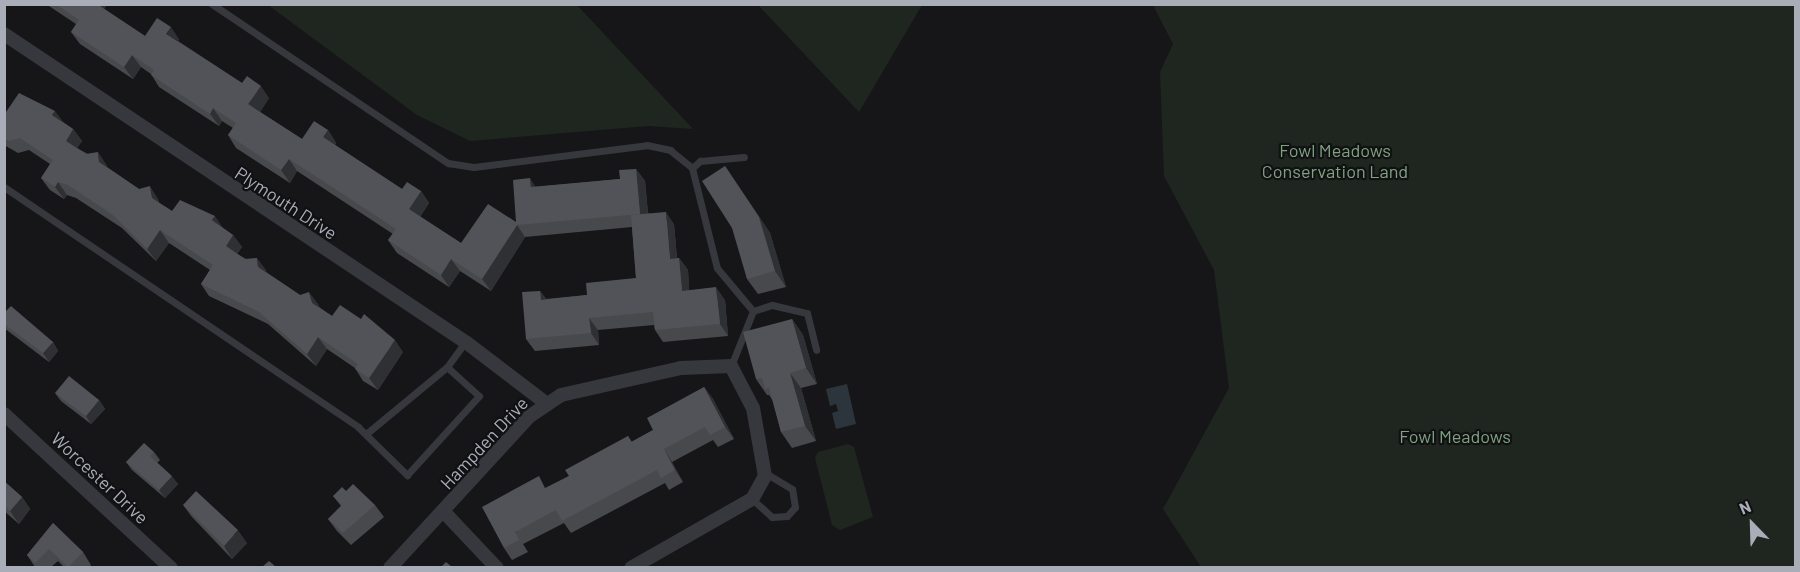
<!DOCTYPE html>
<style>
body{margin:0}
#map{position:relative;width:1800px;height:572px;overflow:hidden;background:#161618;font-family:Barlow,sans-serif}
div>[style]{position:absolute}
.green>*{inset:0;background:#1e261f}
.water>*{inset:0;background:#2c353c}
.service>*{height:7px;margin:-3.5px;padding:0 3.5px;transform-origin:3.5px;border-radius:3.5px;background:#37383d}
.minor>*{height:14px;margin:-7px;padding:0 7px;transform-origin:7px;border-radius:7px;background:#37383d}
.wall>*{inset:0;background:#47494d}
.shaded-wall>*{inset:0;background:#2f3033}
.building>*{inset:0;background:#525359}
span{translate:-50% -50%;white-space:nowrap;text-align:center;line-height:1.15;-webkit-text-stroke:4.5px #111113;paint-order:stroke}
.park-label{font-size:18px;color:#7fa381}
.street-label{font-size:18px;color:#a8adb8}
.frame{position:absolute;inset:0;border:6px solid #a8adb8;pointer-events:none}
.north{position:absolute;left:1722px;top:494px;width:60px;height:60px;-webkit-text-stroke:4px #111113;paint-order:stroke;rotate:337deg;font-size:16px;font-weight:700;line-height:24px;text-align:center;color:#a8adb8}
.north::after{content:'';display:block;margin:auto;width:21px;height:27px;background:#a8adb8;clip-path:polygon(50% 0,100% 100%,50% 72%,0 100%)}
</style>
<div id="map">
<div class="green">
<i style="clip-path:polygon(268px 5px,577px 5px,693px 129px,648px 126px,470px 141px,417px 115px)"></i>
<i style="clip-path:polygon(758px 5px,922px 5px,859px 112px)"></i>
<i style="clip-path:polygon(1153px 5px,1795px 5px,1795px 567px,1201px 567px,1163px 509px,1229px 388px,1214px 270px,1164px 176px,1160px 72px,1173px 44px)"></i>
<i style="clip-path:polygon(848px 444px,854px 447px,873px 517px,840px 530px,832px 525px,815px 458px,818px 452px)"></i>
</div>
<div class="water">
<i style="clip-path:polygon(847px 384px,856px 424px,836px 429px,832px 413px,838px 411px,836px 404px,830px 406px,826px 389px)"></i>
</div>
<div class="service">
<i style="left:212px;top:4px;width:285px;rotate:34deg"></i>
<i style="left:448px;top:163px;width:26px;rotate:9deg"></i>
<i style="left:474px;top:167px;width:174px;rotate:-7.2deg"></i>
<i style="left:647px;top:145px;width:24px;rotate:12deg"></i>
<i style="left:670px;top:150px;width:28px;rotate:39deg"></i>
<i style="left:692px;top:168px;width:103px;rotate:76deg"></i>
<i style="left:717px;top:268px;width:56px;rotate:50.1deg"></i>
<i style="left:753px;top:311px;width:59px;rotate:111.8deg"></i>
<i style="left:692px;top:168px;width:11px;rotate:-41deg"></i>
<i style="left:700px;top:161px;width:44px;rotate:-5.2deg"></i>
<i style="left:4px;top:187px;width:428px;rotate:34.1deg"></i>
<i style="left:358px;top:427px;width:69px;rotate:44.4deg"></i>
<i style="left:407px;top:475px;width:107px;rotate:-47.7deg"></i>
<i style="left:479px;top:396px;width:43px;rotate:-137.8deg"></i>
<i style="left:447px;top:367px;width:31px;rotate:-54deg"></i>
<i style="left:753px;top:311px;width:20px;rotate:-18deg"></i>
<i style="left:772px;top:305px;width:36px;rotate:13deg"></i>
<i style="left:807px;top:313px;width:38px;rotate:76deg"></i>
<i style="left:366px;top:434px;width:105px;rotate:-39.6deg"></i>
<i style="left:752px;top:499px;width:27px;rotate:42deg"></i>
<i style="left:772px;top:517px;width:15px;rotate:-4deg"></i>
<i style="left:787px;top:516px;width:12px;rotate:-48deg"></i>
<i style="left:795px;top:507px;width:18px;rotate:-99deg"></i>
<i style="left:792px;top:489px;width:31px;rotate:-149deg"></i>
</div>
<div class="minor">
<i style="left:4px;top:34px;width:557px;rotate:33.72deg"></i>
<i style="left:467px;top:343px;width:101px;rotate:37.3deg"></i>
<i style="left:4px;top:414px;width:227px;rotate:42.7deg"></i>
<i style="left:444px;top:512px;width:77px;rotate:46.6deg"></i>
<i style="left:390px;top:568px;width:207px;rotate:-47.4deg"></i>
<i style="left:530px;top:416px;width:37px;rotate:-34deg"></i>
<i style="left:561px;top:395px;width:123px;rotate:-12.7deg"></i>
<i style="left:681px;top:368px;width:50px;rotate:-2.3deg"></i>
<i style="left:731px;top:366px;width:47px;rotate:62.4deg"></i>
<i style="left:753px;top:408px;width:69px;rotate:80deg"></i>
<i style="left:765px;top:476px;width:26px;rotate:119deg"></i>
<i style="left:752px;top:499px;width:139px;rotate:150.3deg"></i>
</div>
<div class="wall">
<i style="clip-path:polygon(46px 4px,107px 4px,104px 9px,145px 36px,179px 39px,178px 41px,242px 83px,269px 98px,260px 112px,302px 139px,328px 130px,336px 143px,335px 145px,402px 189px,421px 191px,429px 203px,420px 217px,461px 243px,516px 222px,535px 187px,620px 179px,636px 169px,645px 181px,648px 213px,674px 224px,677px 258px,679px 258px,688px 270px,689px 290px,725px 300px,728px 336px,663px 342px,655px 330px,654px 325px,598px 330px,599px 345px,535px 351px,526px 339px,540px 291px,546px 299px,587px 295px,636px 278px,632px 227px,525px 237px,491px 291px,460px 271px,449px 287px,397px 253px,388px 240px,393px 234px,297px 171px,290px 183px,236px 148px,228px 135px,233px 128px,222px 121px,219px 126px,159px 87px,151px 74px,141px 67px,133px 79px,80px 44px,71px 32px,76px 24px)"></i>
<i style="clip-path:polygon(4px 115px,63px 122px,73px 129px,82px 141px,77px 148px,106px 164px,107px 167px,139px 189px,158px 199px,159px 203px,172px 211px,223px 228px,233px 235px,242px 247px,237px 254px,266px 270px,266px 272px,300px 295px,318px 304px,319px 307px,332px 316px,403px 352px,378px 390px,363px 381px,355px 368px,327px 349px,316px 366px,268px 324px,209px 296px,201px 284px,210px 270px,169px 243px,156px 261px,122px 228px,76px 198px,67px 195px,64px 199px,50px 190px,41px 178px,50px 164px,29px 150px,18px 153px,4px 145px)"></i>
<i style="clip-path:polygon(725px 166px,770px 233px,786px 287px,758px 294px,747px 279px)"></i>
<i style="clip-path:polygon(4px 313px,53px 342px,58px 351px,49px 362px,4px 328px)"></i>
<i style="clip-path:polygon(792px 319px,803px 335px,817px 384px,801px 388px,816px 441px,792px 448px,781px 432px,773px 401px,769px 395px,767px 395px,756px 379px)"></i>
<i style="clip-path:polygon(704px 387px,713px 399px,734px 439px,718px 447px,713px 440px,672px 462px,683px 482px,669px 490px,665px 483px,571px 533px,564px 523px,523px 544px,528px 552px,512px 560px,504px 548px,547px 488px,569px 476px,628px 436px,632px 442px,653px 430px)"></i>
<i style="clip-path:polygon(55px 393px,99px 400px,105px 409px,91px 424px,61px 401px)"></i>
<i style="clip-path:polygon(154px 452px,160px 460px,157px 463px,178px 484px,165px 498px,132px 470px,126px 462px)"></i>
<i style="clip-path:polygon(4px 481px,22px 497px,30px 509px,19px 524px,4px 511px)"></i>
<i style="clip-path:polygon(346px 491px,375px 505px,384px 517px,351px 545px,337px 531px,328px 519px,341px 506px,333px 496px)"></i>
<i style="clip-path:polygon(183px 505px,247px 543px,232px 559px,192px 517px)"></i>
<i style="clip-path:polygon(53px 523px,83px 552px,91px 565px,89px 567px,64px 567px,58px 561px,51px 567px,35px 567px,27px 555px)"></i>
</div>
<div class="shaded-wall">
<i style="clip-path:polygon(94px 4px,107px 4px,101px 14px)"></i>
<i style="clip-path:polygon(171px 27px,179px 39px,175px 46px,166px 34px)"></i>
<i style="clip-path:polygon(132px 55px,141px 67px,133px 79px,124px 67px)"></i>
<i style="clip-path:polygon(261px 86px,269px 98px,257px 117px,248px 104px)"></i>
<i style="clip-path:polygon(213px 108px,222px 121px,219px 126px,210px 114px)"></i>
<i style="clip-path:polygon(55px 111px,64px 123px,52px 115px)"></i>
<i style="clip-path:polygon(73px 129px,82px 141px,74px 153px,66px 141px)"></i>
<i style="clip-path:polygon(328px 130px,336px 143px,332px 149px,323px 137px)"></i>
<i style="clip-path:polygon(98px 152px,106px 164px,108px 174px,99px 162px)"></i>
<i style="clip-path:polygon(289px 159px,297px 171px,290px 183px,281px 170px)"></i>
<i style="clip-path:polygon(725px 166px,770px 233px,786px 287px,775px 271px)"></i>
<i style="clip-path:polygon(636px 169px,645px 181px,649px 226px,640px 214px)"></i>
<i style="clip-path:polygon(530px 178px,538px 191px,531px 187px)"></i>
<i style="clip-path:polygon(58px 182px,67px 195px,64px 199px,55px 187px)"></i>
<i style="clip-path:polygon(150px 186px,158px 199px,161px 210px,152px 198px)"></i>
<i style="clip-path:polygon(421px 191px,429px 203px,417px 221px,409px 209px)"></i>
<i style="clip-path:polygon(666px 212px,674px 224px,678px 271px,670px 259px)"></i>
<i style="clip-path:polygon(215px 216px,223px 228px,212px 220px)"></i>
<i style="clip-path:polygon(517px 225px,525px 237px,491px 291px,482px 279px)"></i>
<i style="clip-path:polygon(160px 230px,169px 243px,156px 261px,147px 249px)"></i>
<i style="clip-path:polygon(233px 235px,242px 247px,234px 258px,226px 246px)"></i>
<i style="clip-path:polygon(257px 258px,266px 270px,267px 280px,258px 267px)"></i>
<i style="clip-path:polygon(679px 258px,688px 270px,690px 303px,682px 291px)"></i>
<i style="clip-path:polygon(451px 259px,460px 271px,449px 287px,441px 275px)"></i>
<i style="clip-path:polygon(716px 287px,725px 300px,728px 336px,720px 324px)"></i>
<i style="clip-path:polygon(540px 291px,548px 303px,541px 300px)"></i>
<i style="clip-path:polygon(309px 292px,318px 304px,320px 316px,312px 303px)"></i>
<i style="clip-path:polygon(589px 318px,598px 330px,599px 345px,591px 333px)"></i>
<i style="clip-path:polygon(792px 319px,803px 335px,817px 384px,806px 368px)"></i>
<i style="clip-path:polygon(318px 337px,327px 349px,316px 366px,307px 354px)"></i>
<i style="clip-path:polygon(395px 340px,403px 352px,378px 390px,369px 378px)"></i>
<i style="clip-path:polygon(53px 342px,58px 351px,49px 362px,43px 353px)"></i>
<i style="clip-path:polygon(790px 373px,801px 388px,816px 441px,805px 426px)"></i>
<i style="clip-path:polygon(704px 387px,713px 399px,734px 439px,725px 427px)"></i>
<i style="clip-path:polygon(99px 400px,105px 409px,91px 424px,86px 416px)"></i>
<i style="clip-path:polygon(664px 449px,672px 462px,683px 482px,675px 470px)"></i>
<i style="clip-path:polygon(172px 476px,178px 484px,165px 498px,159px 490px)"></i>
<i style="clip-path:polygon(22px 497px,30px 509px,19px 524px,10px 511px)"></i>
<i style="clip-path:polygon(238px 530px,247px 543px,232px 559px,224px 546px)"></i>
</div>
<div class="building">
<i style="clip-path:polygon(56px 4px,97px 4px,145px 36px,157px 18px,171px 27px,166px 34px,242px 83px,247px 76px,261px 86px,248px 104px,302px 139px,314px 121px,328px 130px,323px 137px,402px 189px,407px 182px,421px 191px,409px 209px,461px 243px,488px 204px,516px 222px,513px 180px,530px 178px,531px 187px,620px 179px,619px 170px,636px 169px,640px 214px,517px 225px,482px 279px,451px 259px,441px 275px,388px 240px,396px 229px,320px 179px,289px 159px,281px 170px,228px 135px,236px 123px,213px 108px,210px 114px,151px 75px,154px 70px,132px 55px,124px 67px,71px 32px,79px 20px)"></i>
<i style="clip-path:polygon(19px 93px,55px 111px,52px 115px,73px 129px,66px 141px,86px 154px,98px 152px,99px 162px,139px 189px,150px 186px,152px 198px,172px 211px,180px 200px,215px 216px,212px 220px,233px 235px,226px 246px,245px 259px,257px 258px,258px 267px,300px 295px,309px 292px,312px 303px,332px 316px,340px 305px,361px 319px,364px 314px,395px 340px,369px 378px,355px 369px,358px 364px,318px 337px,307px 354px,259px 312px,201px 284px,213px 265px,160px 230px,147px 249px,113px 215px,68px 185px,58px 182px,55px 187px,41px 178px,53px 160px,20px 138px,9px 141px,4px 138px,4px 115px)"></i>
<i style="clip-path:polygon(725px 166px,759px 217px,775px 271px,747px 279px,732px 228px,702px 181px)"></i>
<i style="clip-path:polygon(666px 212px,670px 259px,679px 258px,682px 291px,716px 287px,720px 324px,655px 330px,653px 312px,589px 318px,591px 333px,526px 339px,522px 292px,540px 291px,541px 300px,587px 295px,586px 283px,636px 278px,631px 215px)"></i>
<i style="clip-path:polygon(11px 306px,53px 342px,43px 353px,4px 324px,4px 313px)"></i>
<i style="clip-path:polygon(792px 319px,806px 368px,790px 373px,805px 426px,781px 432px,769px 388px,765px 389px,762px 378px,756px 379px,743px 332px)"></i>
<i style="clip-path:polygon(69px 376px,99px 400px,86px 416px,55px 393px)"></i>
<i style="clip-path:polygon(704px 387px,725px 427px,710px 435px,705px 427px,664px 449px,675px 470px,661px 478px,657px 470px,562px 521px,556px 510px,515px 532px,519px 540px,504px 548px,482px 507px,539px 476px,545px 488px,569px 476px,565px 470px,628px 436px,631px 442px,653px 430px,647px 418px)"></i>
<i style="clip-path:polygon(144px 443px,154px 452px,150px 456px,172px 476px,159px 490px,126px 462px)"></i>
<i style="clip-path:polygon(4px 481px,22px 497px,10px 511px,4px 506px)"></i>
<i style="clip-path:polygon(353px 484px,375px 505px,343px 533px,328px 519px,342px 505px,333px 496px,342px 487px,346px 491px)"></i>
<i style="clip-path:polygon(196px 491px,238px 530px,224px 546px,183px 505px)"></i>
<i style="clip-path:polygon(53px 523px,83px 552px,68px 567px,49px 549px,35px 563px,27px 555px)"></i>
<i style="clip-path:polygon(269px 561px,276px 567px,262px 567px)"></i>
<i style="clip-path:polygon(446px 562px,452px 567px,441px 567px)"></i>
</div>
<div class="park-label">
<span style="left:1335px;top:161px">Fowl Meadows<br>Conservation Land</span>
<span style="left:1455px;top:436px">Fowl Meadows</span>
</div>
<div class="street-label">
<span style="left:286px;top:203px;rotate:33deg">Plymouth Drive</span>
<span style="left:484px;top:443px;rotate:-47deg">Hampden Drive</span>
<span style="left:100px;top:478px;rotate:43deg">Worcester Drive</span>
</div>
<div class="frame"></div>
<div class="north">N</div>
</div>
